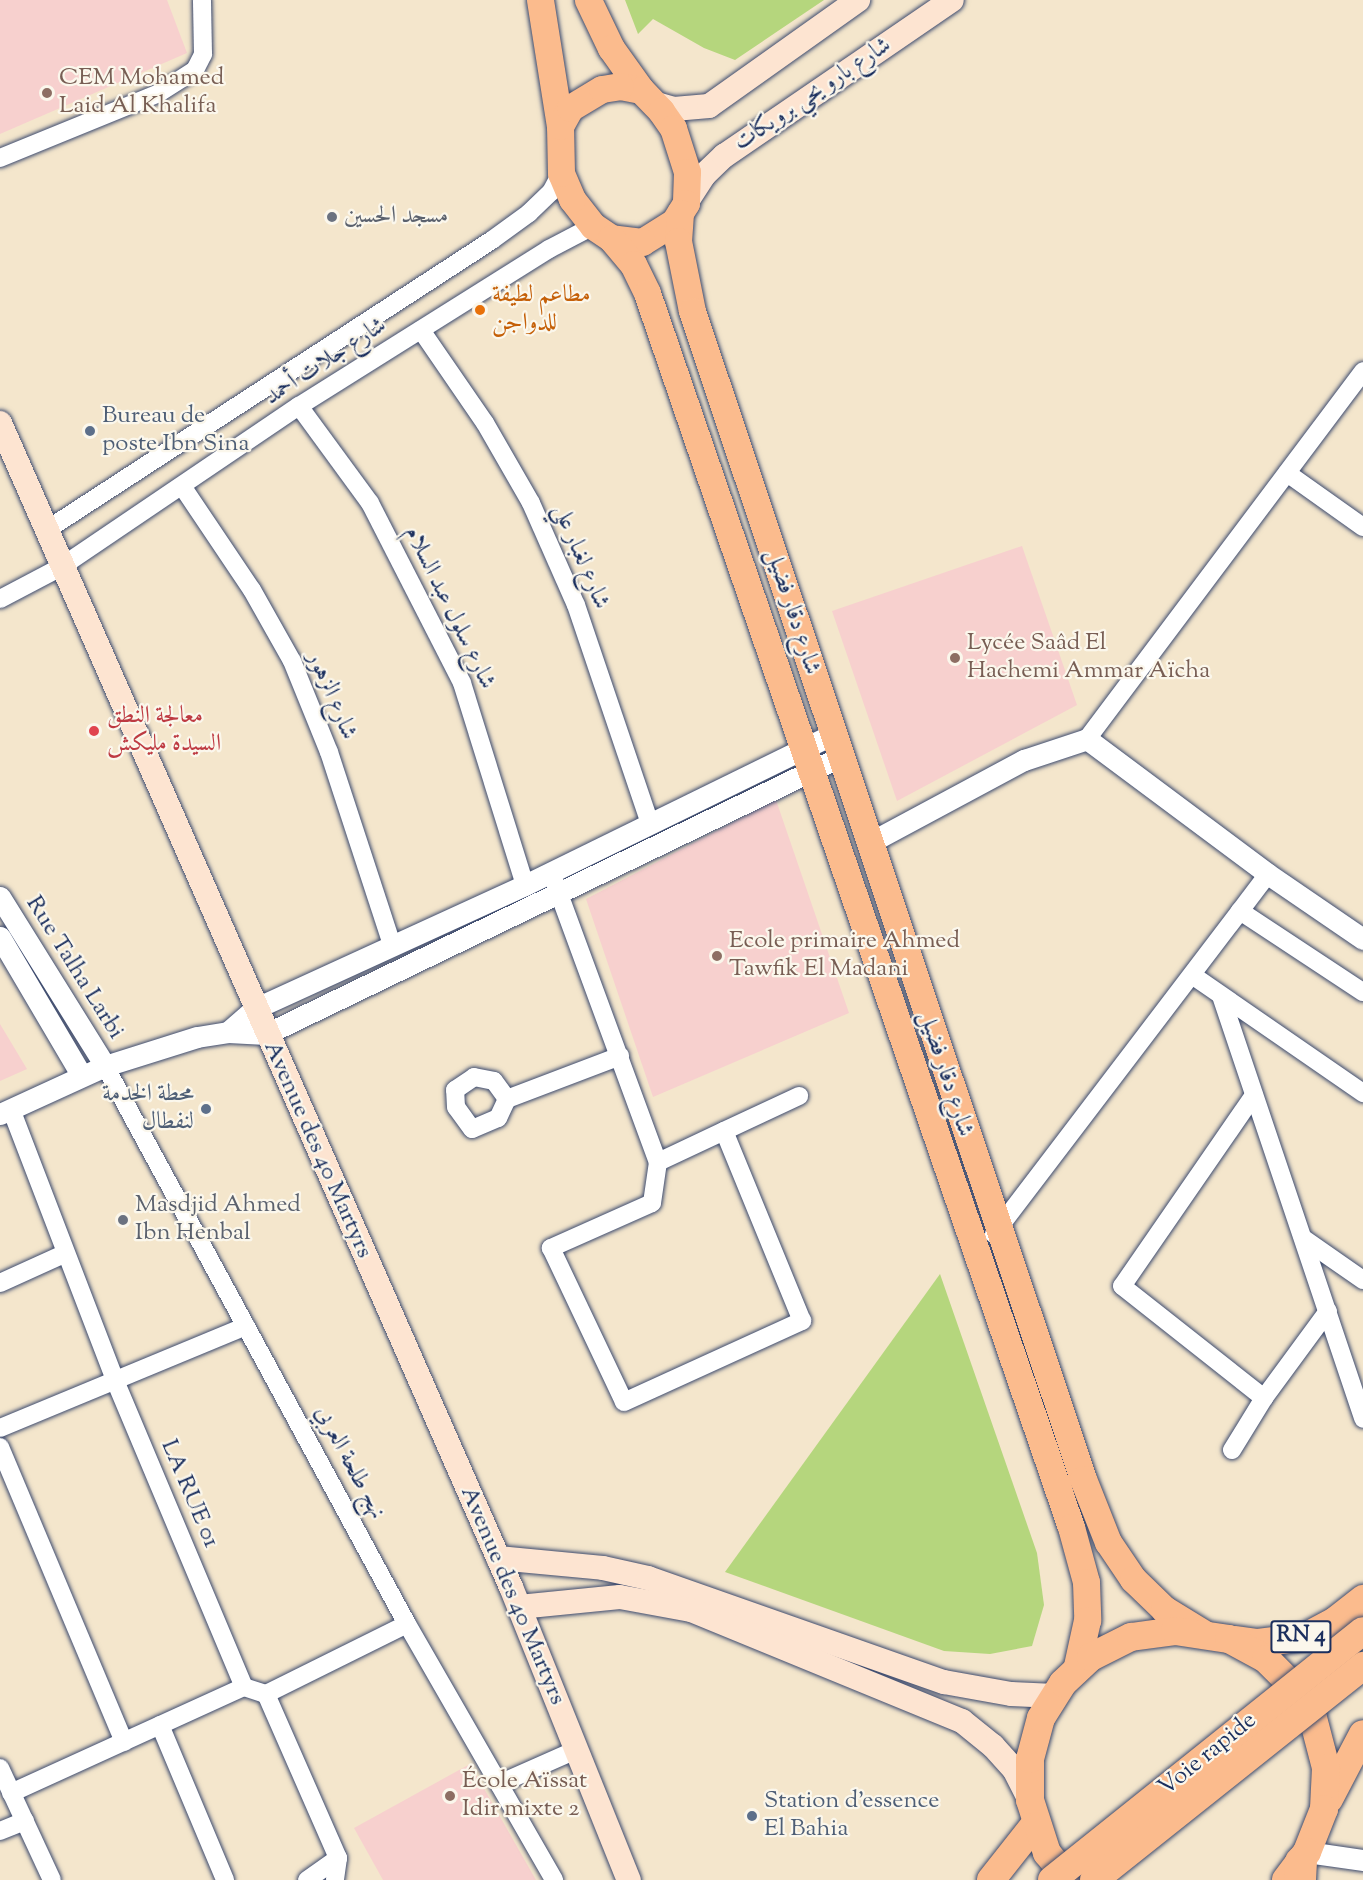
<!DOCTYPE html>
<meta charset="utf-8">
<style>
body{margin:0}
#map{position:relative;width:1363px;height:1880px;overflow:hidden;background:#f4e6cc;font-family:"Sorts Mill Goudy",Amiri,serif}
div>[style]{position:absolute}
.built>*{inset:0;background:#f7d0ce}
.green>*{inset:0;background:#b5d67d}
.roads{filter:drop-shadow(0 0 2px #3c4a6e) drop-shadow(0 0 2px #3c4a6e)}
.minor>*{height:18px;margin:-9px;padding:0 9px;transform-origin:9px;border-radius:9px;background:#fff}
.tertiary>*{height:21px;margin:-10.5px;padding:0 10.5px;transform-origin:10.5px;border-radius:10.5px;background:#fff}
.secondary>*{height:24px;margin:-12px;padding:0 12px;transform-origin:12px;border-radius:12px;background:#fde4d1}
.primary>*{height:27px;margin:-13.5px;padding:0 13.5px;transform-origin:13.5px;border-radius:13.5px;background:#fbbb8d}
.trunk>*{height:28px;margin:-14px;padding:0 14px;transform-origin:14px;border-radius:14px;background:#fbbb8d}
.motorway>*{height:32px;margin:-16px;padding:0 16px;transform-origin:16px;border-radius:16px;background:#fbbb8d}
.bridges{filter:drop-shadow(0 0 2px #3c4a6e) drop-shadow(0 0 2px #3c4a6e)}
.trunk-bridge>*{height:28px;margin:-14px;padding:0 14px;transform-origin:14px;border-radius:14px;background:#fbbb8d}
.dots>*{width:16px;height:16px;translate:-50% -50%;box-sizing:border-box;border:3px solid #fbf7ec;border-radius:50%}
span{translate:-50% -50%;white-space:nowrap;text-align:center;line-height:1.15;-webkit-text-stroke:4.5px #fbf7ec;paint-order:stroke}
.shield-label span{padding:2px 4px;background:#fbf7ec;border:2px solid;border-radius:4px;-webkit-text-stroke-width:0}
.shield-label{font-size:22px;color:#1b2f5e;font-weight:700}
.education-label{font-size:24px;color:#785e54}
.left{translate:0 -50%;text-align:left}
.street-label{font-size:24px;color:#1b2f5e}
.worship-label{font-size:24px;color:#5b616d}
.food-label{font-size:24px;color:#c56008}
.service-label{font-size:24px;color:#4e5e75}
.right{translate:-100% -50%;text-align:right}
.health-label{font-size:24px;color:#be3a42}
</style>
<div id="map">
<div class="built">
<i style="clip-path:polygon(0 0,167px 0,187px 53px,0 134px)"></i>
<i style="clip-path:polygon(1022px 546px,1077px 705px,897px 801px,832px 611px)"></i>
<i style="clip-path:polygon(776px 800px,849px 1013px,653px 1097px,586px 899px)"></i>
<i style="clip-path:polygon(0 1024px,27px 1069px,0 1081px)"></i>
<i style="clip-path:polygon(470px 1764px,536px 1880px,383px 1880px,354px 1828px)"></i>
</div>
<div class="green">
<i style="clip-path:polygon(625px 0,824px 0,735px 60px,704px 48px,653px 19px,638px 34px)"></i>
<i style="clip-path:polygon(940px 1274px,1037px 1553px,1044px 1605px,1032px 1646px,990px 1654px,944px 1651px,725px 1572px)"></i>
</div>
<div class="roads">
<div class="minor">
<i style="left:0;top:158px;width:172px;rotate:-22.2deg"></i>
<i style="left:159px;top:93px;width:43px;rotate:-32.6deg"></i>
<i style="left:195px;top:70px;width:18px;rotate:-63deg"></i>
<i style="left:203px;top:54px;width:54px;rotate:-91.1deg"></i>
<i style="left:421px;top:330px;width:113px;rotate:55.5deg"></i>
<i style="left:485px;top:423px;width:92px;rotate:60.1deg"></i>
<i style="left:531px;top:503px;width:111px;rotate:66.2deg"></i>
<i style="left:576px;top:605px;width:231px;rotate:71.3deg"></i>
<i style="left:299px;top:406px;width:120px;rotate:53.8deg"></i>
<i style="left:370px;top:503px;width:202px;rotate:62.9deg"></i>
<i style="left:462px;top:683px;width:212px;rotate:72.7deg"></i>
<i style="left:1287px;top:473px;width:93px;rotate:35.4deg"></i>
<i style="left:182px;top:486px;width:125px;rotate:56.1deg"></i>
<i style="left:252px;top:590px;width:81px;rotate:60.6deg"></i>
<i style="left:292px;top:661px;width:98px;rotate:67.9deg"></i>
<i style="left:329px;top:752px;width:203px;rotate:71.9deg"></i>
<i style="left:45px;top:531px;width:533px;rotate:-33.06deg"></i>
<i style="left:492px;top:240px;width:46px;rotate:-36.1deg"></i>
<i style="left:529px;top:213px;width:30px;rotate:-44deg"></i>
<i style="left:551px;top:192px;width:21px;rotate:-62deg"></i>
<i style="left:0;top:599px;width:69px;rotate:-27.7deg"></i>
<i style="left:61px;top:567px;width:287px;rotate:-34.1deg"></i>
<i style="left:299px;top:406px;width:295px;rotate:-32.1deg"></i>
<i style="left:549px;top:249px;width:50px;rotate:-27.6deg"></i>
<i style="left:1087px;top:739px;width:460px;rotate:-53.1deg"></i>
<i style="left:554px;top:880px;width:301px;rotate:69.8deg"></i>
<i style="left:658px;top:1162px;width:41px;rotate:98.3deg"></i>
<i style="left:652px;top:1203px;width:111px;rotate:156deg"></i>
<i style="left:551px;top:1248px;width:170px;rotate:64.6deg"></i>
<i style="left:624px;top:1402px;width:196px;rotate:-24.5deg"></i>
<i style="left:802px;top:1321px;width:205px;rotate:-112.3deg"></i>
<i style="left:724px;top:1131px;width:73px;rotate:154.8deg"></i>
<i style="left:1240px;top:911px;width:46px;rotate:-52.9deg"></i>
<i style="left:1192px;top:975px;width:208px;rotate:34.6deg"></i>
<i style="left:1221px;top:996px;width:446px;rotate:71.4deg"></i>
<i style="left:105px;top:1066px;width:634px;rotate:61.58deg"></i>
<i style="left:407px;top:1624px;width:295px;rotate:60.1deg"></i>
<i style="left:1254px;top:1095px;width:232px;rotate:124.6deg"></i>
<i style="left:1122px;top:1286px;width:181px;rotate:38.3deg"></i>
<i style="left:507px;top:1099px;width:21px;rotate:115deg"></i>
<i style="left:498px;top:1118px;width:28px;rotate:157deg"></i>
<i style="left:472px;top:1129px;width:27px;rotate:-126deg"></i>
<i style="left:456px;top:1107px;width:17px;rotate:-93deg"></i>
<i style="left:455px;top:1090px;width:23px;rotate:-34deg"></i>
<i style="left:474px;top:1077px;width:20px;rotate:11deg"></i>
<i style="left:494px;top:1081px;width:22px;rotate:54deg"></i>
<i style="left:507px;top:1099px;width:121px;rotate:-20.8deg"></i>
<i style="left:11px;top:1109px;width:288px;rotate:69deg"></i>
<i style="left:114px;top:1378px;width:335px;rotate:67.2deg"></i>
<i style="left:244px;top:1687px;width:23px;rotate:18deg"></i>
<i style="left:266px;top:1694px;width:179px;rotate:66.3deg"></i>
<i style="left:338px;top:1858px;width:22px;rotate:98deg"></i>
<i style="left:724px;top:1131px;width:83px;rotate:-25deg"></i>
<i style="left:994px;top:1234px;width:406px;rotate:-52.7deg"></i>
<i style="left:1240px;top:911px;width:147px;rotate:33.4deg"></i>
<i style="left:1304px;top:1239px;width:72px;rotate:34.8deg"></i>
<i style="left:0;top:1283px;width:72px;rotate:-24.4deg"></i>
<i style="left:0;top:1428px;width:266px;rotate:-22.5deg"></i>
<i style="left:0;top:1447px;width:320px;rotate:67.2deg"></i>
<i style="left:1232px;top:1450px;width:61px;rotate:-58.4deg"></i>
<i style="left:1264px;top:1398px;width:108px;rotate:-53.7deg"></i>
<i style="left:266px;top:1694px;width:157px;rotate:-26.4deg"></i>
<i style="left:160px;top:1725px;width:168px;rotate:67.2deg"></i>
<i style="left:0;top:1768px;width:123px;rotate:65.1deg"></i>
<i style="left:499px;top:1784px;width:84px;rotate:-23.8deg"></i>
<i style="left:11px;top:1793px;width:256px;rotate:-24.5deg"></i>
<i style="left:0;top:1831px;width:27px;rotate:-22deg"></i>
<i style="left:307px;top:1880px;width:38px;rotate:-35deg"></i>
</div>
<div class="tertiary">
<i style="left:869px;top:843px;width:176px;rotate:-28.2deg"></i>
<i style="left:1024px;top:760px;width:66px;rotate:-18.4deg"></i>
<i style="left:1087px;top:739px;width:226px;rotate:36.7deg"></i>
<i style="left:1268px;top:874px;width:115px;rotate:34.4deg"></i>
<i style="left:0;top:897px;width:199px;rotate:58.1deg"></i>
<i style="left:0;top:937px;width:161px;rotate:59.5deg"></i>
<i style="left:228px;top:1032px;width:35px;rotate:-41deg"></i>
<i style="left:254px;top:1009px;width:298px;rotate:-24.6deg"></i>
<i style="left:525px;top:885px;width:343px;rotate:-26.1deg"></i>
<i style="left:0;top:1114px;width:115px;rotate:-24.6deg"></i>
<i style="left:105px;top:1066px;width:96px;rotate:-17.5deg"></i>
<i style="left:197px;top:1037px;width:31px;rotate:-9deg"></i>
<i style="left:228px;top:1032px;width:38px;rotate:3deg"></i>
<i style="left:266px;top:1034px;width:637px;rotate:-25.76deg"></i>
<i style="left:1307px;top:1852px;width:57px;rotate:8.1deg"></i>
</div>
<div class="secondary">
<i style="left:653px;top:103px;width:22px;rotate:16deg"></i>
<i style="left:674px;top:109px;width:35px;rotate:-5deg"></i>
<i style="left:709px;top:106px;width:183px;rotate:-35.4deg"></i>
<i style="left:686px;top:203px;width:33px;rotate:-57deg"></i>
<i style="left:704px;top:175px;width:28px;rotate:-44deg"></i>
<i style="left:724px;top:156px;width:276px;rotate:-34.4deg"></i>
<i style="left:0;top:423px;width:1271px;rotate:66.3deg"></i>
<i style="left:511px;top:1587px;width:316px;rotate:68.1deg"></i>
<i style="left:498px;top:1558px;width:105px;rotate:5.4deg"></i>
<i style="left:603px;top:1568px;width:46px;rotate:12.5deg"></i>
<i style="left:648px;top:1578px;width:314px;rotate:19.4deg"></i>
<i style="left:944px;top:1682px;width:68px;rotate:10.2deg"></i>
<i style="left:1011px;top:1694px;width:44px;rotate:2.6deg"></i>
<i style="left:519px;top:1607px;width:101px;rotate:-5.7deg"></i>
<i style="left:620px;top:1597px;width:72px;rotate:10.4deg"></i>
<i style="left:691px;top:1610px;width:293px;rotate:22.3deg"></i>
<i style="left:962px;top:1721px;width:40px;rotate:39deg"></i>
<i style="left:993px;top:1746px;width:31px;rotate:48deg"></i>
<i style="left:1014px;top:1769px;width:35px;rotate:63deg"></i>
</div>
<div class="primary">
<i style="left:540px;top:0;width:128px;rotate:81deg"></i>
<i style="left:588px;top:0;width:53px;rotate:64.4deg"></i>
<i style="left:611px;top:48px;width:52px;rotate:54.5deg"></i>
<i style="left:620px;top:86px;width:21px;rotate:11deg"></i>
<i style="left:641px;top:90px;width:29px;rotate:46deg"></i>
<i style="left:661px;top:111px;width:21px;rotate:55deg"></i>
<i style="left:673px;top:128px;width:46px;rotate:72.3deg"></i>
<i style="left:687px;top:172px;width:31px;rotate:92deg"></i>
<i style="left:686px;top:203px;width:22px;rotate:122deg"></i>
<i style="left:674px;top:222px;width:38px;rotate:148deg"></i>
<i style="left:642px;top:242px;width:31px;rotate:-173deg"></i>
<i style="left:611px;top:238px;width:22px;rotate:-146deg"></i>
<i style="left:593px;top:226px;width:34px;rotate:-128deg"></i>
<i style="left:572px;top:199px;width:28px;rotate:-113deg"></i>
<i style="left:561px;top:173px;width:47px;rotate:-91.2deg"></i>
<i style="left:560px;top:126px;width:21px;rotate:-61deg"></i>
<i style="left:570px;top:108px;width:37px;rotate:-31deg"></i>
<i style="left:602px;top:89px;width:18px;rotate:-9deg"></i>
<i style="left:680px;top:213px;width:28px;rotate:94deg"></i>
<i style="left:678px;top:241px;width:71px;rotate:78.7deg"></i>
<i style="left:692px;top:311px;width:1232px;rotate:71.49deg"></i>
<i style="left:1083px;top:1479px;width:68px;rotate:68.4deg"></i>
<i style="left:1108px;top:1542px;width:45px;rotate:56deg"></i>
<i style="left:1133px;top:1579px;width:43px;rotate:44.1deg"></i>
<i style="left:1164px;top:1609px;width:46px;rotate:31.6deg"></i>
<i style="left:611px;top:238px;width:34px;rotate:50deg"></i>
<i style="left:633px;top:264px;width:32px;rotate:64deg"></i>
<i style="left:647px;top:293px;width:1305px;rotate:71.04deg"></i>
<i style="left:1071px;top:1527px;width:57px;rotate:74.7deg"></i>
<i style="left:1086px;top:1582px;width:38px;rotate:88deg"></i>
<i style="left:1087px;top:1620px;width:51px;rotate:102.4deg"></i>
</div>
<div class="trunk">
<i style="left:1236px;top:1640px;width:22px;rotate:8deg"></i>
<i style="left:1258px;top:1643px;width:47px;rotate:-7.3deg"></i>
<i style="left:1305px;top:1637px;width:34px;rotate:-28deg"></i>
<i style="left:1335px;top:1621px;width:36px;rotate:-38deg"></i>
<i style="left:1329px;top:1799px;width:73px;rotate:-62.4deg"></i>
<i style="left:991px;top:1880px;width:73px;rotate:-51.7deg"></i>
<i style="left:1069px;top:1880px;width:35px;rotate:-129deg"></i>
<i style="left:1047px;top:1853px;width:56px;rotate:-107.8deg"></i>
<i style="left:1030px;top:1800px;width:41px;rotate:-90deg"></i>
<i style="left:1030px;top:1759px;width:42px;rotate:-75deg"></i>
<i style="left:1041px;top:1718px;width:41px;rotate:-57.8deg"></i>
<i style="left:1063px;top:1683px;width:38px;rotate:-43deg"></i>
<i style="left:1091px;top:1657px;width:45px;rotate:-26.6deg"></i>
<i style="left:1131px;top:1637px;width:44px;rotate:-7.8deg"></i>
<i style="left:1175px;top:1631px;width:55px;rotate:8.4deg"></i>
<i style="left:1229px;top:1639px;width:42px;rotate:28.4deg"></i>
<i style="left:1266px;top:1659px;width:42px;rotate:45deg"></i>
<i style="left:1296px;top:1689px;width:34px;rotate:60deg"></i>
<i style="left:1313px;top:1718px;width:52px;rotate:75.4deg"></i>
<i style="left:1326px;top:1768px;width:41px;rotate:92.8deg"></i>
<i style="left:1324px;top:1809px;width:46px;rotate:111.6deg"></i>
<i style="left:1307px;top:1852px;width:35px;rotate:127deg"></i>
</div>
<div class="motorway">
<i style="left:1300px;top:1880px;width:18px;rotate:-87deg"></i>
</div>
</div>
<div class="bridges">
<div class="trunk-bridge">
<i style="left:1052px;top:1880px;width:398px;rotate:-38.7deg"></i>
<i style="left:1094px;top:1880px;width:344px;rotate:-38.5deg"></i>
</div>
</div>
<div class="dots">
<i style="left:47px;top:93px;background:#8d6e63"></i>
<i style="left:332px;top:217px;background:#6b7280"></i>
<i style="left:480px;top:310px;background:#e8710a"></i>
<i style="left:90px;top:431px;background:#5c6f8a"></i>
<i style="left:955px;top:658px;background:#8d6e63"></i>
<i style="left:94px;top:731px;background:#e0444e"></i>
<i style="left:717px;top:956px;background:#8d6e63"></i>
<i style="left:206px;top:1109px;background:#5c6f8a"></i>
<i style="left:123px;top:1220px;background:#6b7280"></i>
<i style="left:450px;top:1796px;background:#8d6e63"></i>
<i style="left:752px;top:1816px;background:#5c6f8a"></i>
</div>
<div class="shield-label">
<span style="left:1301px;top:1637px">RN 4</span>
</div>
<div class="education-label">
<span class="left" style="left:59px;top:93px">CEM Mohamed<br>Laid Al Khalifa</span>
<span class="left" style="left:967px;top:658px">Lycée Saâd El<br>Hachemi Ammar Aïcha</span>
<span class="left" style="left:729px;top:956px">Ecole primaire Ahmed<br>Tawfik El Madani</span>
<span class="left" style="left:462px;top:1796px">École Aïssat<br>Idir mixte 2</span>
</div>
<div class="street-label">
<span style="left:813px;top:95px;rotate:-34deg">شارع بارو يحي برويكات</span>
<span style="left:326px;top:362px;rotate:-33deg">شارع جلات أحمد</span>
<span style="left:580px;top:557px;rotate:67deg">شارع لغبار علي</span>
<span style="left:449px;top:608px;rotate:64deg">شارع سلول عبد السلام</span>
<span style="left:792px;top:612px;rotate:72deg">شارع دقار فضيل</span>
<span style="left:331px;top:696px;rotate:67deg">شارع الزهور</span>
<span style="left:74px;top:968px;rotate:58deg">Rue Talha Larbi</span>
<span style="left:945px;top:1074px;rotate:72deg">شارع دقار فضيل</span>
<span style="left:317px;top:1150px;rotate:66deg">Avenue des 40 Martyrs</span>
<span style="left:349px;top:1463px;rotate:62deg">نهج طلحة العربي</span>
<span style="left:189px;top:1494px;rotate:67deg">LA RUE 01</span>
<span style="left:512px;top:1596px;rotate:67deg">Avenue des 40 Martyrs</span>
<span style="left:1208px;top:1755px;rotate:-39deg">Voie rapide</span>
</div>
<div class="worship-label">
<span class="left" style="left:344px;top:217px">مسجد الحسين</span>
<span class="left" style="left:135px;top:1220px">Masdjid Ahmed<br>Ibn Henbal</span>
</div>
<div class="food-label">
<span class="left" style="left:492px;top:310px">مطاعم لطيفة<br>للدواجن</span>
</div>
<div class="service-label">
<span class="left" style="left:102px;top:431px">Bureau de<br>poste Ibn Sina</span>
<span class="right" style="left:194px;top:1109px">محطة الخدمة<br>لنفطال</span>
<span class="left" style="left:764px;top:1816px">Station d'essence<br>El Bahia</span>
</div>
<div class="health-label">
<span class="left" style="left:107px;top:731px">معالجة النطق<br>السيدة مليكش</span>
</div>
</div>
